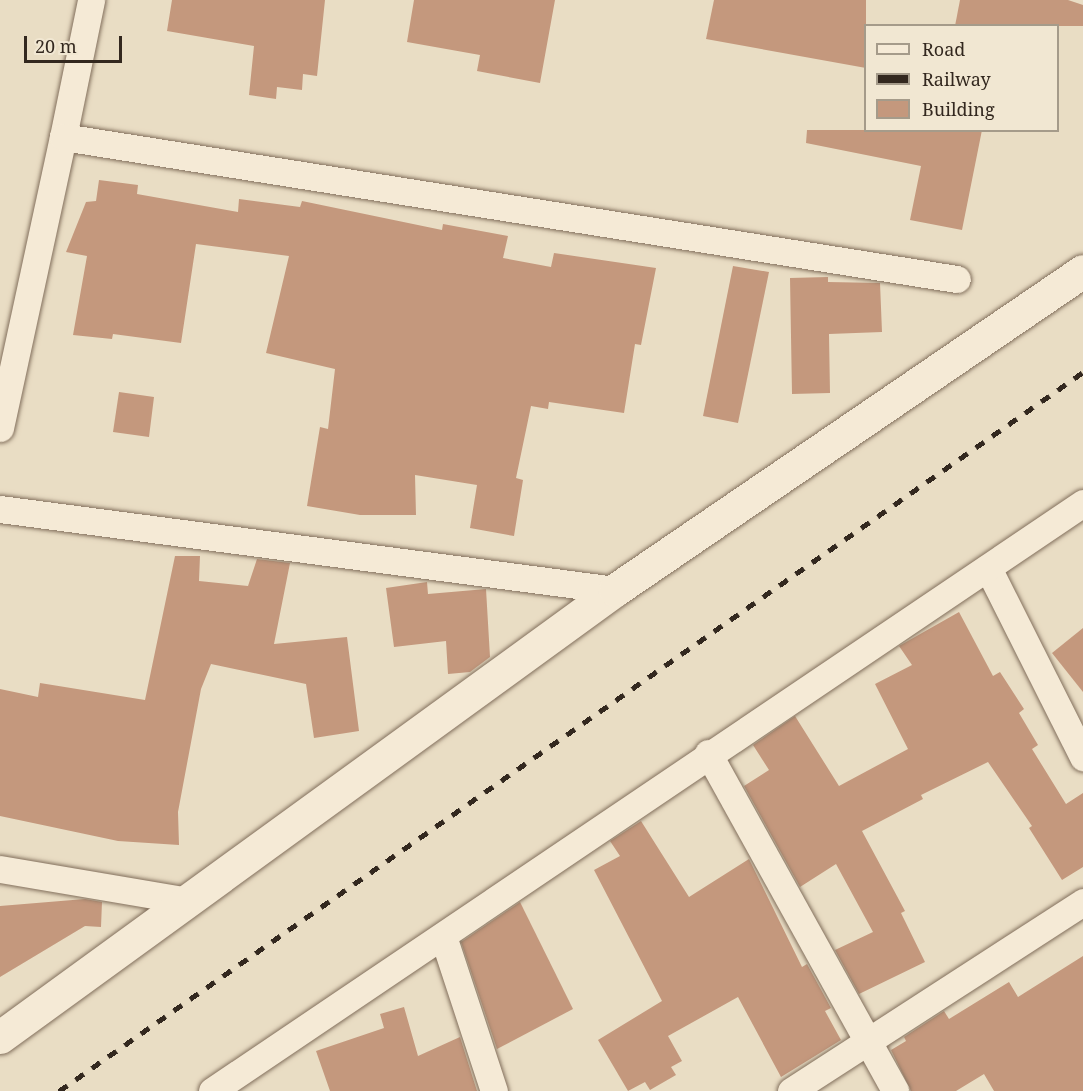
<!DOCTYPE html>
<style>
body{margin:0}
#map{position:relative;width:1083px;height:1091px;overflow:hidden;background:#e9ddc4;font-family:"Noto Serif",serif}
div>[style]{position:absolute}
.building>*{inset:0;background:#c4987d}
.roads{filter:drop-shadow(0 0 2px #826f5c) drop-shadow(0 0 2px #826f5c)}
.minor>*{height:27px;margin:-13.5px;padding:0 13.5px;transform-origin:13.5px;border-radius:13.5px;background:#f5ead6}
.secondary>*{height:33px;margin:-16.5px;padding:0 16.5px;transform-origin:16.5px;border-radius:16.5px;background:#f5ead6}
.rail>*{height:4.5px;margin-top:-2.25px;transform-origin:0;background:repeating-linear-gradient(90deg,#33281f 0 10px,transparent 0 20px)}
span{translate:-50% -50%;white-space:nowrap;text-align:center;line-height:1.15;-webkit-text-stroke:4.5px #f1e7d2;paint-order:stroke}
.legend{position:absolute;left:864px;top:24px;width:195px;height:108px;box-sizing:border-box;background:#f1e7d2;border:2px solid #a59b8a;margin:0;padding:8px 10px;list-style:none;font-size:18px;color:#33281f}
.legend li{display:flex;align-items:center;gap:12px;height:30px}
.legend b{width:30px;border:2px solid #a59b8a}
.scale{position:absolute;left:24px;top:36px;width:98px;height:27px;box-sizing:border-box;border:3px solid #33281f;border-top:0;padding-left:8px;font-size:18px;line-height:21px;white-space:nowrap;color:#33281f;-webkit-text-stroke:4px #f1e7d2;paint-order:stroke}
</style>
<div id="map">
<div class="building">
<i style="clip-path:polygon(172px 0,325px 0,317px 76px,303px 74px,302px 90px,277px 87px,276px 99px,249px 95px,254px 46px,167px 31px)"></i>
<i style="clip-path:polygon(414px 0,555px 0,540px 83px,477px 71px,480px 55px,407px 42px)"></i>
<i style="clip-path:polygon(714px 0,866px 0,866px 68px,706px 39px)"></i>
<i style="clip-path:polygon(960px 0,1068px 0,1083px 5px,1083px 26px,955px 26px)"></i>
<i style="clip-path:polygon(807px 130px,982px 130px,962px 230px,910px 220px,921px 166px,806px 143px)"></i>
<i style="clip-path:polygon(99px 180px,138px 185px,137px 194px,238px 212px,239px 199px,300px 207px,302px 201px,442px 230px,443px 224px,508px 236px,503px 258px,551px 267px,554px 253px,656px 268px,641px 345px,635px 344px,624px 413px,549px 402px,548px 409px,531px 406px,516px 478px,523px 480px,514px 536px,470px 528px,477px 485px,415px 475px,416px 515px,360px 515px,307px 506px,320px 427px,328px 429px,335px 369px,266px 353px,289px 256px,196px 244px,181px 343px,113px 334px,112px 339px,73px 335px,87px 256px,66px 252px,86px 202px,96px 201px)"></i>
<i style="clip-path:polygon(733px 266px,769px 272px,738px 423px,703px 416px)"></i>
<i style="clip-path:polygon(828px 277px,828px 282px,880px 283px,882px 332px,829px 334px,830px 393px,792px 394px,790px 278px)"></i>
<i style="clip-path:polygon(119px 392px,154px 397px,149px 437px,113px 432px)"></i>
<i style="clip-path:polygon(175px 556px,200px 556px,199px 581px,248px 586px,257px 559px,290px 563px,274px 644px,347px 637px,359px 731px,314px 738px,306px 684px,211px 664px,201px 689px,178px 812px,179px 845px,118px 841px,0 816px,0 689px,38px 697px,40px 683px,145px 700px)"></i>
<i style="clip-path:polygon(427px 582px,428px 594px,486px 589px,490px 657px,470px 672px,448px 674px,446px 641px,394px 647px,386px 588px)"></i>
<i style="clip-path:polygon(959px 612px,993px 676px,1000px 672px,1024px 709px,1019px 713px,1038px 745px,1032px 749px,1066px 804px,1083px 793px,1083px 867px,1062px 880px,1029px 828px,1032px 826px,988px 762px,921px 795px,923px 799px,862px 831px,905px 911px,901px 913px,925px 962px,859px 994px,835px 950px,873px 932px,836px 864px,800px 887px,744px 786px,769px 770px,753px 745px,795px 716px,839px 786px,908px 749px,875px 684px,912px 665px,899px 646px)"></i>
<i style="clip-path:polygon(1083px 628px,1083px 692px,1052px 653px)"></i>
<i style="clip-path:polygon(641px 821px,689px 897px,749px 859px,802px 967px,807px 964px,831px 1008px,825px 1011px,841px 1040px,781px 1077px,738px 997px,668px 1036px,682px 1061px,671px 1067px,676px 1075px,650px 1090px,645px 1082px,628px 1091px,598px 1040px,662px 1001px,594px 870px,620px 856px,610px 841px)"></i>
<i style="clip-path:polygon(85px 899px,102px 902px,101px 927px,85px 926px,0 977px,0 906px)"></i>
<i style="clip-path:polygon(520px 902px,573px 1009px,497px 1049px,461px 942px)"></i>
<i style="clip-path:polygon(1083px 956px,1083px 1091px,994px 1091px,984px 1074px,956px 1091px,911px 1091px,891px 1050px,906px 1041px,904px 1037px,944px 1011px,949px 1019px,1009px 982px,1018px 997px)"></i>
<i style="clip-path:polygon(404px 1007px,418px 1056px,460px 1037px,477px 1091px,330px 1091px,316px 1051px,384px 1028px,380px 1014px)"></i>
</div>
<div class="roads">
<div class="minor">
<i style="left:63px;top:137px;width:140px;rotate:-78.4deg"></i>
<i style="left:0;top:428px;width:298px;rotate:-77.8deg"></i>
<i style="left:63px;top:137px;width:905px;rotate:9.03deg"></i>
<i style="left:0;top:509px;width:620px;rotate:7.5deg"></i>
<i style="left:988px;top:568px;width:212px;rotate:63.3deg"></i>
<i style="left:708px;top:753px;width:386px;rotate:61deg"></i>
<i style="left:0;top:869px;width:193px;rotate:9.6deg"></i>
<i style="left:443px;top:936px;width:163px;rotate:71.8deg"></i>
<i style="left:212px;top:1091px;width:1051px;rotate:-34.02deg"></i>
<i style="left:791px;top:1091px;width:348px;rotate:-32.9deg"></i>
</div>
<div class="secondary">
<i style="left:0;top:1037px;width:760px;rotate:-36.01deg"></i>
<i style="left:615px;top:590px;width:566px;rotate:-34.28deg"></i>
</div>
</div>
<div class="rail">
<i style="left:59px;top:1091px;width:1251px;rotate:-35.07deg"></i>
</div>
<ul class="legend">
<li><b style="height:8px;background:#f5ead6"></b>Road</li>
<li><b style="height:8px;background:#33281f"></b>Railway</li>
<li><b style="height:16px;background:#c4987d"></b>Building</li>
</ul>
<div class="scale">20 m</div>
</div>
